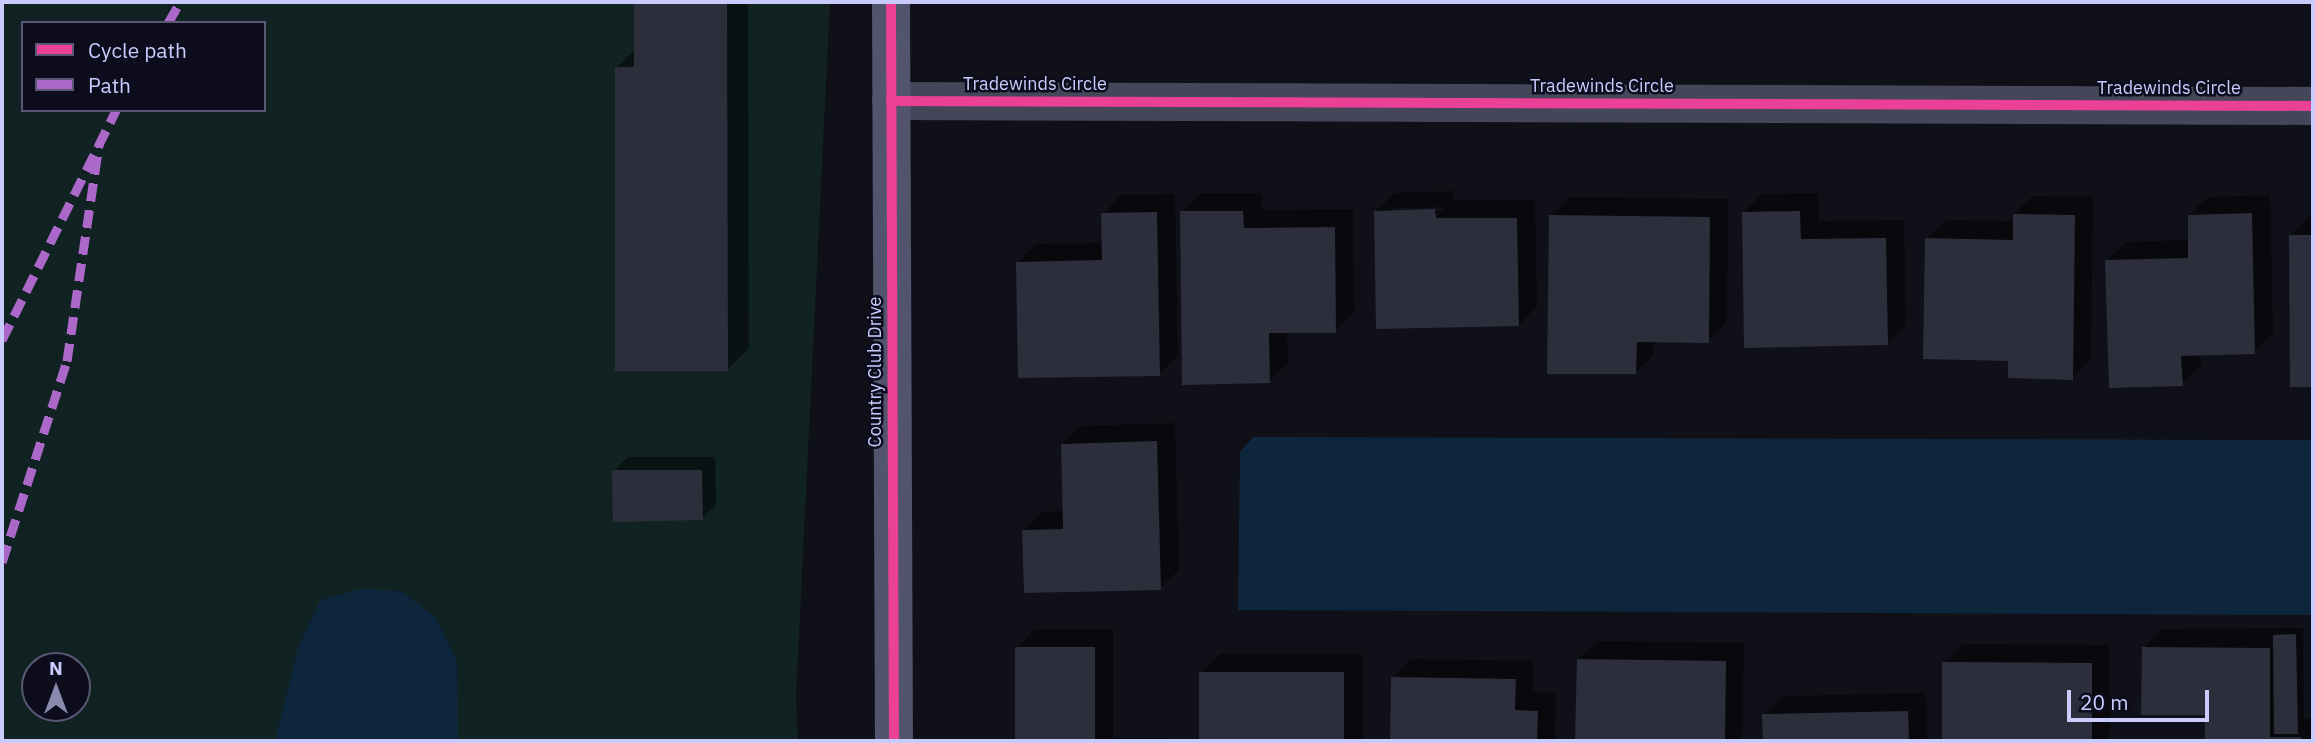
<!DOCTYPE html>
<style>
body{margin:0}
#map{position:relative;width:2315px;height:743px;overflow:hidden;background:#101019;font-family:"IBM Plex Sans",sans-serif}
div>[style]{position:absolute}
.green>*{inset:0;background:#102322}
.water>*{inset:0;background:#0e263c}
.shadow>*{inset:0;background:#0007}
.building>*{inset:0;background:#2d2e3c}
.street>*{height:38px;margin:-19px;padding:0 19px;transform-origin:19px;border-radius:19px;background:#45465a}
.secondary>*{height:38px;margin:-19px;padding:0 19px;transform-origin:19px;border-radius:19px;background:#51546c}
.quiet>*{height:9px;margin-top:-4.5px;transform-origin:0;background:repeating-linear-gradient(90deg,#ac68c9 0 18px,transparent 0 27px)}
.cycleway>*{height:10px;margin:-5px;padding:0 5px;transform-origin:5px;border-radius:5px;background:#ea4096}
span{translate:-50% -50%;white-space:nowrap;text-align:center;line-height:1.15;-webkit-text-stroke:5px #0d0c1d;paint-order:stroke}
.street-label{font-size:18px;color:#cacbfd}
.frame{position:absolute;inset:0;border:4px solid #cacbfd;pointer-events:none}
.legend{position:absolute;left:21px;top:21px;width:245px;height:91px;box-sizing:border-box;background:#0d0c1d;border:2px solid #595877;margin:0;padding:9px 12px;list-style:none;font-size:21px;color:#cacbfd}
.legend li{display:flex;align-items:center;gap:14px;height:35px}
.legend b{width:35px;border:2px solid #595877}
.north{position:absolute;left:21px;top:652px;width:70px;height:70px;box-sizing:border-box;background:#0d0c1d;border:2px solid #595877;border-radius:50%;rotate:0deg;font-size:19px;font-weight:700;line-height:28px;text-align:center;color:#cacbfd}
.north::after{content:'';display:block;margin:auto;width:24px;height:32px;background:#898aad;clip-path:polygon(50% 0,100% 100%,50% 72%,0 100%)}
.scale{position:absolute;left:2067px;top:690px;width:142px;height:32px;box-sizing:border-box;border:4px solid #cacbfd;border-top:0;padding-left:9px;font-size:21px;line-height:24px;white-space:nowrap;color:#cacbfd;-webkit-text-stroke:5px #0d0c1d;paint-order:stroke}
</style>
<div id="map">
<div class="green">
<i style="clip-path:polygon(evenodd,2px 2px,830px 2px,796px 696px,798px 741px,2px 741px,2px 2px,23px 23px,264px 23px,264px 110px,23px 110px,23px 23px,2px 2px,35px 666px,77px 666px,77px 708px,35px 708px,35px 666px)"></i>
</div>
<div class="water">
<i style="clip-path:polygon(1253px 437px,2313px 440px,2313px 615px,1238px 610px,1240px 452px)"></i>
<i style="clip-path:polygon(360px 589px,401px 591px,436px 618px,457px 661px,458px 741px,275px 741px,298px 648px,320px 600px)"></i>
</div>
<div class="shadow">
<i style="clip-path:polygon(636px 2px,748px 2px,749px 348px,727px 370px,616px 68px,636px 49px)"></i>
<i style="clip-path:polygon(evenodd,1454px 191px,1454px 200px,1535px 200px,1537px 306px,1519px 325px,1376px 211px,1395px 193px,1454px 191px,1444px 207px,1444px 211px,1392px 212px,1392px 208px,1444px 207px)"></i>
<i style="clip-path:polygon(1200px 193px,1262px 193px,1262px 210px,1353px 209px,1354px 312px,1335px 331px,1287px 331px,1288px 363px,1269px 381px,1182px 212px)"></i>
<i style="clip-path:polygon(1818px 193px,1819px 221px,1904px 220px,1906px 325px,1887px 344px,1743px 213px,1762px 194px)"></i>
<i style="clip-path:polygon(1175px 194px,1178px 355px,1159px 374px,1017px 263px,1036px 244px,1103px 243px,1103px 214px,1121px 195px)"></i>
<i style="clip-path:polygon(2270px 195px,2273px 333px,2255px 352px,2200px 354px,2201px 366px,2182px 384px,2107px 261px,2126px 242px,2190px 240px,2189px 215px,2208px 197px)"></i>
<i style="clip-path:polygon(2033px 196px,2093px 197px,2091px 359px,2072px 378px,2010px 359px,1927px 239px,1946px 220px,2014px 221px,2014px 214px)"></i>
<i style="clip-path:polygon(1570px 197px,1728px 199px,1727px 322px,1708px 341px,1654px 341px,1654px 354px,1635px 373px,1551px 216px)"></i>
<i style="clip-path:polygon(2309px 217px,2313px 217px,2313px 385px,2292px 385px,2290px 236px)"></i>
<i style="clip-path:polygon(1175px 423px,1179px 570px,1160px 588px,1024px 531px,1042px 512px,1064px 511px,1062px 444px,1081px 426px)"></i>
<i style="clip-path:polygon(628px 457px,715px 457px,716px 505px,702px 518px,614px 471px)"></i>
<i style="clip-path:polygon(2303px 628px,2304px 719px,2313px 719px,2313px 741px,2207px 741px,2207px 713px,2144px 648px,2162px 629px)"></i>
<i style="clip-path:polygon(1035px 629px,1113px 629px,1113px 738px,1166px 738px,1166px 741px,1017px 741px,1017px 648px)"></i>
<i style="clip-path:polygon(1597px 641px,1744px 643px,1742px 741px,1577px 741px,1578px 659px)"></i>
<i style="clip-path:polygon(1963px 644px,2110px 645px,2110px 741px,1943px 741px,1944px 663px)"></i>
<i style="clip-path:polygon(1220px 654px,1362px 654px,1362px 741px,1201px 741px,1201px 673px)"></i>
<i style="clip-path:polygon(1411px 659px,1534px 661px,1533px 692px,1556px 693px,1555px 741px,1391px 741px,1393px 678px)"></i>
<i style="clip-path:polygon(1926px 693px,1927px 741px,1764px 741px,1764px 715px,1783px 696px)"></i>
</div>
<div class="building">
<i style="clip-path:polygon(634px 2px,727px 2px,728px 371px,615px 371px,615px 67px,634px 67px)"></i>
<i style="clip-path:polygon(1435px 209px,1436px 218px,1517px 218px,1519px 326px,1376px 329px,1374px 211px)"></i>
<i style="clip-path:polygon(1180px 211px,1243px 211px,1244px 228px,1335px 227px,1336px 333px,1269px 333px,1270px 383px,1182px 385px)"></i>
<i style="clip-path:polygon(1800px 211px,1801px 239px,1886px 238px,1888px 345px,1744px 348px,1742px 212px)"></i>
<i style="clip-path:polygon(1157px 212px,1160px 376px,1018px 378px,1016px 262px,1102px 260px,1101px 213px)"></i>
<i style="clip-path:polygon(2252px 213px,2255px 354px,2181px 356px,2183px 386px,2109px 388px,2105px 260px,2188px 258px,2188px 215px)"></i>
<i style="clip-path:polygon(2013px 214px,2075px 215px,2073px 380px,2008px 378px,2008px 361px,1923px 359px,1925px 238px,2013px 240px)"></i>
<i style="clip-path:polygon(1549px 215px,1710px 217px,1709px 343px,1637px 342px,1636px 374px,1547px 374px)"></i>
<i style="clip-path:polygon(2289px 235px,2313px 235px,2313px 387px,2290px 387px)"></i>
<i style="clip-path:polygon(1157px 441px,1161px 590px,1024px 593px,1022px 530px,1063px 529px,1061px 444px)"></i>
<i style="clip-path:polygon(612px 470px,702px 470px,703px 520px,613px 522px)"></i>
<i style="clip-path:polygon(2296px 634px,2298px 734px,2274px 734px,2273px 635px)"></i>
<i style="clip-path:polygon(1015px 647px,1095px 647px,1095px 741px,1015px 741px)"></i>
<i style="clip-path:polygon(2142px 647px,2270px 648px,2270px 737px,2301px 737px,2301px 741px,2205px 741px,2205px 715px,2141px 715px)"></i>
<i style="clip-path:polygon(1577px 659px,1726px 661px,1725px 741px,1575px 741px)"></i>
<i style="clip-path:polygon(1942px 662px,2092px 663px,2092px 741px,1942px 741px)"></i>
<i style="clip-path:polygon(1199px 672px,1344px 672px,1344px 741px,1199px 741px)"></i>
<i style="clip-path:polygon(1391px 677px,1516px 679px,1515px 710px,1538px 711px,1537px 741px,1390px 741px)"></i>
<i style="clip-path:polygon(1908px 711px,1909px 741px,1763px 741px,1762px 714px)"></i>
</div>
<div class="street">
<i style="left:891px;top:101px;width:1422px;rotate:0.2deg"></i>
</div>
<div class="secondary">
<i style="left:891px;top:2px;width:739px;rotate:89.77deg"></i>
</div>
<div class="quiet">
<i style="left:168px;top:23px;width:24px;rotate:-60deg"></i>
<i style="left:2px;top:340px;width:257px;rotate:-63.6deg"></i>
<i style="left:2px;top:562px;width:211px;rotate:-72.1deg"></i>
<i style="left:67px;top:361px;width:219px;rotate:-81.6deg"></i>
</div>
<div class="cycleway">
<i style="left:891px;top:2px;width:739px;rotate:89.77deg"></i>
<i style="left:891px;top:101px;width:1422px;rotate:0.2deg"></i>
</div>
<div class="street-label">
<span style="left:1035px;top:84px">Tradewinds Circle</span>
<span style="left:1602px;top:86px">Tradewinds Circle</span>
<span style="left:2169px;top:88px">Tradewinds Circle</span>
<span style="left:875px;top:372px;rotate:-90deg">Country Club Drive</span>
</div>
<div class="frame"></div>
<ul class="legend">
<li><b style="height:9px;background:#ea4096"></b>Cycle path</li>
<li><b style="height:9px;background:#ac68c9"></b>Path</li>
</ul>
<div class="north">N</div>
<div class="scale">20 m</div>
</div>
